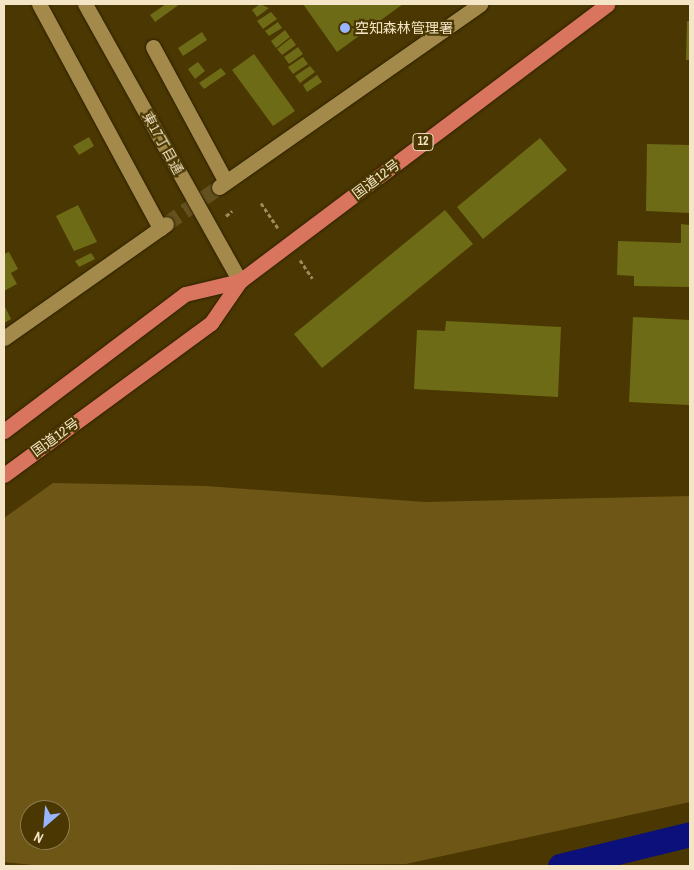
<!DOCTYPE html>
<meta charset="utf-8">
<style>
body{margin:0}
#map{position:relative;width:694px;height:870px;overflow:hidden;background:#4a3701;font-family:"Archivo Narrow","Noto Sans JP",sans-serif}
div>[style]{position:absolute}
.green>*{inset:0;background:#6e5616}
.canal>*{height:25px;margin:-12.5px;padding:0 12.5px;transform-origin:12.5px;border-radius:12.5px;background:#0b107a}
.building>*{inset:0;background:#6e6b17}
.minor-tunnel>*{height:15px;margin-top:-7.5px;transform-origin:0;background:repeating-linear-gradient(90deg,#63511e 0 15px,transparent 0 23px)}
.path>*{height:3px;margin-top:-1.5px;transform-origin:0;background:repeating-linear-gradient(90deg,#9b8b5f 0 4px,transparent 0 6.5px)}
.roads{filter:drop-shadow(0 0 1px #2c1f00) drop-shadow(0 0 1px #2c1f00)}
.minor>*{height:15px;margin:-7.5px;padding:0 7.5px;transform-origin:7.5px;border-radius:7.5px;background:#a48a4a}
.tertiary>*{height:15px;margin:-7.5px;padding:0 7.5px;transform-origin:7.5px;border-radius:7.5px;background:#a48a4a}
.trunk>*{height:15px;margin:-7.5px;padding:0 7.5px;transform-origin:7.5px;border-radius:7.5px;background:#d9745e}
.dots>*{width:14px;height:14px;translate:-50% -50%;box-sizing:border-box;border:2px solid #4a3701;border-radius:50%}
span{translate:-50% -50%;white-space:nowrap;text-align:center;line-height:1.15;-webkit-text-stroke:4.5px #4a3701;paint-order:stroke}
.shield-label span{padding:1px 4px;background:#4a3701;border:1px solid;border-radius:4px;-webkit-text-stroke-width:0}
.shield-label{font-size:12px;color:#f3e5c5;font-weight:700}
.poi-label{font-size:14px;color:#f3e5c5}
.left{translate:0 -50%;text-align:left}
.street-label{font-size:14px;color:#f3e5c5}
.frame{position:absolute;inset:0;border:5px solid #f3e5c5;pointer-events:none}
.north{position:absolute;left:20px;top:800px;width:50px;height:50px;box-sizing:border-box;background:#4a3701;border:1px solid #8e7d4f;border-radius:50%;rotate:207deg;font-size:14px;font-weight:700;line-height:20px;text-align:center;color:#f3e5c5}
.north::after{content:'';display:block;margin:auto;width:18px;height:22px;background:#99b5fd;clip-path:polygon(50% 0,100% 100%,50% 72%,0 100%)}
</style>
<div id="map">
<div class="green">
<i style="clip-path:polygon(evenodd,53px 483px,206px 486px,425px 502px,690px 496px,690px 802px,406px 864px,42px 866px,4px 862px,4px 518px,53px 483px,30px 810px,60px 810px,60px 840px,30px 840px,30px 810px)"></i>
</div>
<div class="canal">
<i style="left:560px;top:866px;width:134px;rotate:-13.8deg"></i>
</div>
<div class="building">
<i style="clip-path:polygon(166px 4px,180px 4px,155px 22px,150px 15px)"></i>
<i style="clip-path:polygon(260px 4px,269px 8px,257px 17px,252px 10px)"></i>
<i style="clip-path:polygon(303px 4px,403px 4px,337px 52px)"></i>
<i style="clip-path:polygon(271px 12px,277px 19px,263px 29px,257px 21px)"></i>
<i style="clip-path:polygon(687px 21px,690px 21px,690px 60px,686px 60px)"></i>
<i style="clip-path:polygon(278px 22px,282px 28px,269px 36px,265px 31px)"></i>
<i style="clip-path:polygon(285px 30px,290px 37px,276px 48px,271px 41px)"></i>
<i style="clip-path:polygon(202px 32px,207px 40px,183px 56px,178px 48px)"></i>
<i style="clip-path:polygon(291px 38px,296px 45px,282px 55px,277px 49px)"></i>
<i style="clip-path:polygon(298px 47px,303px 54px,289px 64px,284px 57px)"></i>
<i style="clip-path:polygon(254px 54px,295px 111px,273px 126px,232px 70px)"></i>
<i style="clip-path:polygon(303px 57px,308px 64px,293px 74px,288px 67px)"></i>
<i style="clip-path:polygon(198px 62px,205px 71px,195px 79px,188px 69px)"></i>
<i style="clip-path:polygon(310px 66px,315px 72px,300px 83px,295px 76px)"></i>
<i style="clip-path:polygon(221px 68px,226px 74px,204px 89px,199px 83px)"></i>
<i style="clip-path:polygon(317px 75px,322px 82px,307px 92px,303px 85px)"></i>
<i style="clip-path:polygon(89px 137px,94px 146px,79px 155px,73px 146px)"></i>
<i style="clip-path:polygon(540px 138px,567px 170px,483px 239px,457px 207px)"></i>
<i style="clip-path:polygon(647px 144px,690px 145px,690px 213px,646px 211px)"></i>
<i style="clip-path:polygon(78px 205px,97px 242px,74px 251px,56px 216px)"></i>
<i style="clip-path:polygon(445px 210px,473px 244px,322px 368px,294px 334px)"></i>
<i style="clip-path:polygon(681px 224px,690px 225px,690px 287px,634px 286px,634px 276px,617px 275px,618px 241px,681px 243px)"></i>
<i style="clip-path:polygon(9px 252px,18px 269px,11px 273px,17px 284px,4px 291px,4px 254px)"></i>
<i style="clip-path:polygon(91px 253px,95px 259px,79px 267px,75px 261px)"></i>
<i style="clip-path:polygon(4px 305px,11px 319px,4px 323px)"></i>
<i style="clip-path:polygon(633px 317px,690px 320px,689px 405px,629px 402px)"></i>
<i style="clip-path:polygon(446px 321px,561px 327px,558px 397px,414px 389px,417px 330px,445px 331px)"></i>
</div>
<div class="minor-tunnel">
<i style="left:166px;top:224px;width:65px;rotate:-34.9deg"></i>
</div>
<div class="path">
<i style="left:261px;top:203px;width:30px;rotate:56deg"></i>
<i style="left:226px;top:216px;width:8px;rotate:-40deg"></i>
<i style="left:300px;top:260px;width:22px;rotate:56deg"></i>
</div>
<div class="roads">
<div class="minor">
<i style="left:39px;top:4px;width:255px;rotate:61.6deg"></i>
<i style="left:153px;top:47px;width:153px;rotate:61.6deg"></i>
<i style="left:219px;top:187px;width:319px;rotate:-35deg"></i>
<i style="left:4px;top:338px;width:198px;rotate:-35.1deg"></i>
</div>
<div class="tertiary">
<i style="left:85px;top:4px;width:317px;rotate:60.8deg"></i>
</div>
<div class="trunk">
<i style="left:4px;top:431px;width:227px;rotate:-37.1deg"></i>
<i style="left:185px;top:294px;width:57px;rotate:-13.3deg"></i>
<i style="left:4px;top:475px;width:257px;rotate:-36.3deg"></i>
<i style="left:211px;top:323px;width:51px;rotate:-55.4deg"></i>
<i style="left:240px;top:281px;width:460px;rotate:-37deg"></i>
</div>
</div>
<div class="dots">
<i style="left:345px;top:28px;background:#99b5fd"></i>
</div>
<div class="shield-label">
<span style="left:423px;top:142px">12</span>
</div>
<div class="poi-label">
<span class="left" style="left:355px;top:28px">空知森林管理署</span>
</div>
<div class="street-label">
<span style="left:163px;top:143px;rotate:61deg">東17丁目通</span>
<span style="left:376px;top:179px;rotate:-37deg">国道12号</span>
<span style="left:55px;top:437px;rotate:-36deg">国道12号</span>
</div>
<div class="frame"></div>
<div class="north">N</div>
</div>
